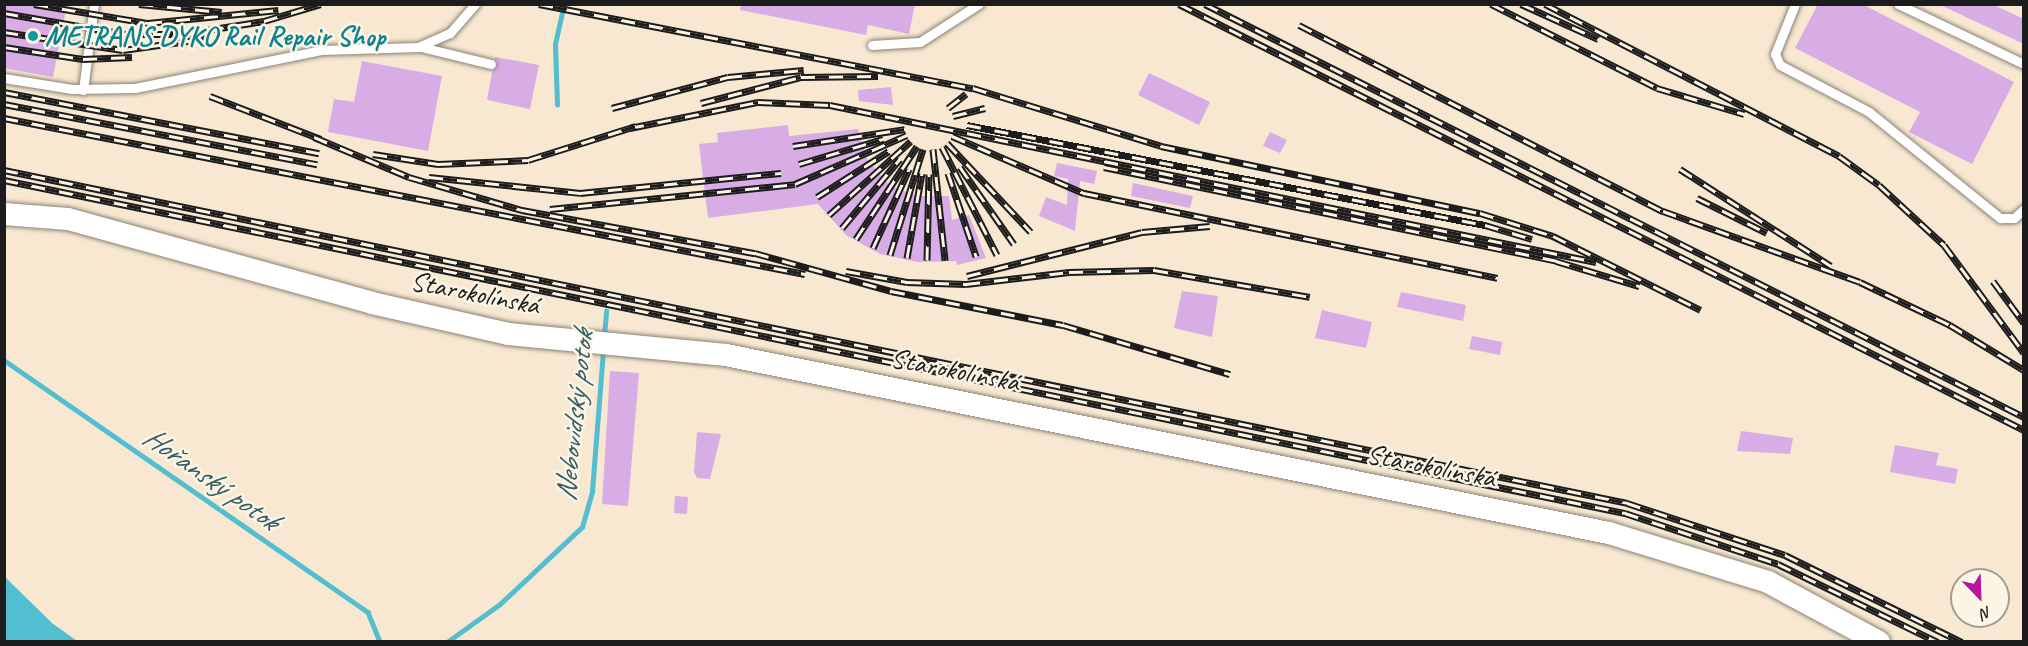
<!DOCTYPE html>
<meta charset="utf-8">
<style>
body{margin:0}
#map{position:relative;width:2028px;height:646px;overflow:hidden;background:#f8e8d1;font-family:Caveat,sans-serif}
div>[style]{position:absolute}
.water>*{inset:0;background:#53becf}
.stream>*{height:4.5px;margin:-2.25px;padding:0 2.25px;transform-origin:2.25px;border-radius:2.25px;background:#53becf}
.building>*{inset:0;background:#d8ade6}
.roads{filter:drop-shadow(0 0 2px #8a8276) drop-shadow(0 0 2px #8a8276)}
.service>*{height:9px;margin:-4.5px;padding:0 4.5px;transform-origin:4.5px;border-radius:4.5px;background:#fff}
.tertiary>*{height:22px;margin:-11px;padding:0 11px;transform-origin:11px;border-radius:11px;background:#fff}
.rail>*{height:7px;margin-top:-3.5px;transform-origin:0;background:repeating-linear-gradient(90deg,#fcf5e5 0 14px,#1c1c1c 0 28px);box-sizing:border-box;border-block:2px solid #1c1c1c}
.dots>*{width:16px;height:16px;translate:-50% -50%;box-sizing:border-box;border:3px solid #fcf5e5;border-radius:50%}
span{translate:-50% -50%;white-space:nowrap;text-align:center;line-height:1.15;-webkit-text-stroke:5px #fcf5e5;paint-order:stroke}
.culture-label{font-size:28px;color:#0d838f;font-weight:700}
.left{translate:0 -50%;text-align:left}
.street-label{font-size:28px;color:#1c1c1c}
.water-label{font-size:30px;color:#325d64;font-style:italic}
.frame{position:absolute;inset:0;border:6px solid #1c1c1c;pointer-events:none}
.north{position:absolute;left:1950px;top:568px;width:60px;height:60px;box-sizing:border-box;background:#fcf5e5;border:2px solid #a29e95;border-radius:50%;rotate:157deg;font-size:16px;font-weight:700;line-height:24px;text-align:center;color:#1c1c1c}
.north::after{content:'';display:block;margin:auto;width:21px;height:27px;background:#b5179e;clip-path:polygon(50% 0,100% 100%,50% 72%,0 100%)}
</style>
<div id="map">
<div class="water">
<i style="clip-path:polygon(5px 577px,52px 623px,77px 641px,5px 641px)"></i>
</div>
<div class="stream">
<i style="left:557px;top:105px;width:61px;rotate:-91.9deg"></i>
<i style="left:555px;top:44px;width:41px;rotate:-77.3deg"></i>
<i style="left:604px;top:336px;width:25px;rotate:-85deg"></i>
<i style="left:4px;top:360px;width:443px;rotate:34.7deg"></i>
<i style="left:368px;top:612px;width:32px;rotate:68deg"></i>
<i style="left:447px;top:642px;width:65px;rotate:-35.6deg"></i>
<i style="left:500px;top:604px;width:112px;rotate:-43.2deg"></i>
<i style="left:582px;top:527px;width:37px;rotate:-74deg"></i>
<i style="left:592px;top:491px;width:141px;rotate:-85.5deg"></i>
</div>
<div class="building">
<i style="clip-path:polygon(4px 4px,67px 4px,53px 77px,4px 68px)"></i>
<i style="clip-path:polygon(741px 4px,915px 4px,909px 34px,868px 25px,866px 35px,740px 10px)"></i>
<i style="clip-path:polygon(1818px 4px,1862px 4px,2014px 82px,1972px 164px,1909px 132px,1920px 112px,1795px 48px)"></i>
<i style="clip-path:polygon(1938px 4px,1992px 4px,2024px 19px,2024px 44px)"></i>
<i style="clip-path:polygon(495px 57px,539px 65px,530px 109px,487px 100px)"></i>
<i style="clip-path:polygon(362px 61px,442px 76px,428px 151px,328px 132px,334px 99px,354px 102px)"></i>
<i style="clip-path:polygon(1149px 73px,1210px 102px,1199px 125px,1138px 95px)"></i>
<i style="clip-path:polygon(891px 87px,893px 105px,859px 101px,858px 90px)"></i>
<i style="clip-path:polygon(788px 125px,789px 136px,858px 129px,867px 159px,890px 186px,918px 196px,949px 196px,952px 220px,969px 215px,986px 258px,957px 265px,956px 261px,918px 262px,880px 254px,846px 235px,818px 204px,708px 218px,699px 144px,718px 142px,717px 133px)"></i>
<i style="clip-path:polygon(1270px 132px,1287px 140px,1280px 153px,1263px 146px)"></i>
<i style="clip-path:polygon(1057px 163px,1097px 171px,1094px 184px,1080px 181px,1075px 231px,1039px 216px,1046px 197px,1067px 205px,1068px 179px,1054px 176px)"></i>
<i style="clip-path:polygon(1133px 183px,1193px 196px,1190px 208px,1131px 196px)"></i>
<i style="clip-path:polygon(1182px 291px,1218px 296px,1212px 337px,1174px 328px)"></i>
<i style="clip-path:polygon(1401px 292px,1466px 305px,1463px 321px,1397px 307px)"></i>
<i style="clip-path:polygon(1322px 310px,1372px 322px,1366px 348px,1315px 338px)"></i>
<i style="clip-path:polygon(1472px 336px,1502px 342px,1500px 355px,1469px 349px)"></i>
<i style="clip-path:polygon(610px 371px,639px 373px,628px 506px,602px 504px)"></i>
<i style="clip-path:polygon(1741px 431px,1793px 438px,1790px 454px,1737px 451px)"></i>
<i style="clip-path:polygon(697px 432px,721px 434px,710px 479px,697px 478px,694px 472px)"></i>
<i style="clip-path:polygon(1895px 445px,1939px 453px,1936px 465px,1958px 469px,1955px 484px,1890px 472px)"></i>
<i style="clip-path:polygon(675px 496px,688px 497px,687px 514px,674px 513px)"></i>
</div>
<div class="roads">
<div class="service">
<i style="left:1795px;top:4px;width:54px;rotate:111.8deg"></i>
<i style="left:1775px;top:54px;width:12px;rotate:66deg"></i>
<i style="left:1780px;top:65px;width:101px;rotate:27.8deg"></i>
<i style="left:1869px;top:112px;width:169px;rotate:39deg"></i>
<i style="left:2000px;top:218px;width:14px"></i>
<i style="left:2014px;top:218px;width:13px;rotate:-42deg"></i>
<i style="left:1898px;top:4px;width:140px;rotate:25.5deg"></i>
<i style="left:872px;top:45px;width:48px;rotate:-3.6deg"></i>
<i style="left:920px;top:42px;width:70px;rotate:-32.8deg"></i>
<i style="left:421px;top:47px;width:72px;rotate:13.7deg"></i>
<i style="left:4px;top:78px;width:69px;rotate:9.2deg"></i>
<i style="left:72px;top:89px;width:63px;rotate:-0.9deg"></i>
<i style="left:135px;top:88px;width:190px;rotate:-11.5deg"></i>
<i style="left:321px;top:50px;width:97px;rotate:-1.8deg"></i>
<i style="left:418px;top:47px;width:35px;rotate:-24deg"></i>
<i style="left:450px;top:33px;width:38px;rotate:-49deg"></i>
<i style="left:83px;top:90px;width:87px;rotate:-82.7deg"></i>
</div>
<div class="tertiary">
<i style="left:4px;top:214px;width:64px;rotate:4.5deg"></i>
<i style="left:68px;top:219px;width:315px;rotate:15.4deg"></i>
<i style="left:372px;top:303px;width:139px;rotate:12.8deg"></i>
<i style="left:508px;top:334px;width:219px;rotate:5.5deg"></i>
<i style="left:726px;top:355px;width:901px;rotate:11.4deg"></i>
<i style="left:1609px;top:533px;width:166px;rotate:17.1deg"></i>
<i style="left:1768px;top:582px;width:126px;rotate:28.4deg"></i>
</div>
</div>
<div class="rail">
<i style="left:34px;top:4px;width:116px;rotate:9.5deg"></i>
<i style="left:148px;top:23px;width:131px;rotate:-5.7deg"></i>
<i style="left:139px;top:4px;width:83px;rotate:5.5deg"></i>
<i style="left:539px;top:4px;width:442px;rotate:11deg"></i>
<i style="left:973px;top:88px;width:197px;rotate:17.1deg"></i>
<i style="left:1161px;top:146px;width:326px;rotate:11.9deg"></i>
<i style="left:1480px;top:213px;width:77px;rotate:17.5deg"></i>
<i style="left:1553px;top:236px;width:165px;rotate:26.6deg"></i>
<i style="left:1179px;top:4px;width:946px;rotate:26.75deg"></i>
<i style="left:1205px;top:4px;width:917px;rotate:26.76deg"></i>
<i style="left:1491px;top:4px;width:186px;rotate:26.8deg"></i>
<i style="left:1657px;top:88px;width:91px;rotate:16.6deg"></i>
<i style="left:1521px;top:4px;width:85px;rotate:24.4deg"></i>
<i style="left:1545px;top:4px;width:331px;rotate:27.3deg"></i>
<i style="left:1839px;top:156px;width:49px;rotate:35.9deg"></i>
<i style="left:1879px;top:185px;width:88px;rotate:42.7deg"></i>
<i style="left:1944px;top:245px;width:134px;rotate:53.5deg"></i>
<i style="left:4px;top:13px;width:123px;rotate:9.8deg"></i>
<i style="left:125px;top:34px;width:57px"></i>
<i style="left:182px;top:34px;width:83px;rotate:-9deg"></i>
<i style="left:264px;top:21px;width:59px;rotate:-16.6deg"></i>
<i style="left:1299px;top:25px;width:409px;rotate:27.1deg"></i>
<i style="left:1663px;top:211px;width:209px;rotate:19.8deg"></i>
<i style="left:1860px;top:282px;width:100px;rotate:25.5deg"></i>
<i style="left:1950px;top:325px;width:87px;rotate:31.3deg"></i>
<i style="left:4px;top:32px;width:120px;rotate:8.6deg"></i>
<i style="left:123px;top:50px;width:87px;rotate:-7.9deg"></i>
<i style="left:4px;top:47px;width:80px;rotate:8.6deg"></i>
<i style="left:83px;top:59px;width:49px;rotate:-2.3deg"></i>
<i style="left:4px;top:92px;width:321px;rotate:11deg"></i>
<i style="left:210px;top:96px;width:119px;rotate:21.2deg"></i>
<i style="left:701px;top:103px;width:103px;rotate:-14.6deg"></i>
<i style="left:801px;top:77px;width:77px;rotate:-0.7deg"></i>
<i style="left:4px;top:104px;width:319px;rotate:10.9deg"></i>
<i style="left:612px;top:108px;width:120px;rotate:-15deg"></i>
<i style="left:728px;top:77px;width:76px;rotate:-5.3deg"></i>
<i style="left:948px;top:108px;width:23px;rotate:-38deg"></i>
<i style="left:953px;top:116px;width:33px;rotate:-14deg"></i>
<i style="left:4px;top:118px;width:816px;rotate:11.02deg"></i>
<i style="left:967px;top:125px;width:528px;rotate:10.93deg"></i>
<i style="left:1485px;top:225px;width:49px;rotate:16.6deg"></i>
<i style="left:630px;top:128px;width:131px;rotate:-11.5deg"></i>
<i style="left:758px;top:102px;width:72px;rotate:2.4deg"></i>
<i style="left:830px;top:105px;width:782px;rotate:11.58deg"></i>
<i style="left:952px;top:136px;width:144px;rotate:23.4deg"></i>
<i style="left:1084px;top:193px;width:422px;rotate:11.6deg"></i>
<i style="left:314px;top:137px;width:103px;rotate:22.8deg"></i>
<i style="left:409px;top:177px;width:118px;rotate:16.3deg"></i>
<i style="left:522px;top:210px;width:237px;rotate:10.5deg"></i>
<i style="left:755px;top:253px;width:141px;rotate:15.6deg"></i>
<i style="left:891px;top:291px;width:175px;rotate:11.2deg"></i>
<i style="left:1063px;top:325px;width:174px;rotate:16.4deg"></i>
<i style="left:947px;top:143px;width:122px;rotate:46.7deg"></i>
<i style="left:793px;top:146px;width:113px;rotate:-8.6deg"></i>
<i style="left:942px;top:147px;width:121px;rotate:63deg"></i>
<i style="left:933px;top:149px;width:112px;rotate:83.8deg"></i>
<i style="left:373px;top:154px;width:66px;rotate:8.7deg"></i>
<i style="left:438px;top:164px;width:90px;rotate:-2.5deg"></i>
<i style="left:528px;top:160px;width:113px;rotate:-17.5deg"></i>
<i style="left:799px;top:164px;width:88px;rotate:-16.6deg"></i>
<i style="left:960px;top:167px;width:94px;rotate:55deg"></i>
<i style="left:1104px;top:167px;width:462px;rotate:11.7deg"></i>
<i style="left:1556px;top:261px;width:87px;rotate:16.8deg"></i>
<i style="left:1680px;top:169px;width:179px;rotate:32.7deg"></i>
<i style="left:4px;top:170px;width:1657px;rotate:11.59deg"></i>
<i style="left:1627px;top:503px;width:166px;rotate:18.2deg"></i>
<i style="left:1785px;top:555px;width:197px;rotate:26.2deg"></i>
<i style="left:948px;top:173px;width:88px;rotate:71.4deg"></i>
<i style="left:429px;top:177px;width:152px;rotate:6deg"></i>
<i style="left:580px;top:193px;width:202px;rotate:-5.7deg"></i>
<i style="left:4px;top:180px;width:1655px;rotate:11.61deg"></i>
<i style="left:1625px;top:513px;width:161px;rotate:18.4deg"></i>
<i style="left:1778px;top:564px;width:178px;rotate:26deg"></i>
<i style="left:817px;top:197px;width:85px;rotate:-32.6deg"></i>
<i style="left:1697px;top:198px;width:78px;rotate:26.6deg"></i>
<i style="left:550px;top:209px;width:246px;rotate:-5.8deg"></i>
<i style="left:795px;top:184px;width:122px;rotate:-23.6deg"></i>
<i style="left:829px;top:215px;width:110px;rotate:-42.1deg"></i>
<i style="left:842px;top:228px;width:90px;rotate:-50deg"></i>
<i style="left:856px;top:239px;width:111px;rotate:-56.7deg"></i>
<i style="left:873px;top:248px;width:87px;rotate:-65.5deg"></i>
<i style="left:890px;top:255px;width:111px;rotate:-72.7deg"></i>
<i style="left:907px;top:258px;width:86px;rotate:-80deg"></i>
<i style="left:927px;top:260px;width:86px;rotate:-88.7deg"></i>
<i style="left:846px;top:271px;width:62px;rotate:10.2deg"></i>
<i style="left:907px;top:282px;width:59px;rotate:1.9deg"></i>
<i style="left:966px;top:284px;width:104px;rotate:-6.6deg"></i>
<i style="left:1069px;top:272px;width:85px;rotate:-1.3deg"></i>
<i style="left:1154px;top:270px;width:158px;rotate:9.8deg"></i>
<i style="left:967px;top:276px;width:180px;rotate:-14.1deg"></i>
<i style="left:1142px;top:232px;width:68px;rotate:-5deg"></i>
<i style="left:1993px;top:281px;width:52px;rotate:53.6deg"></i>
</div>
<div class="dots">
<i style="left:33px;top:36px;background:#0f9aa8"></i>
</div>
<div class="culture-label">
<span class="left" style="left:45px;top:36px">METRANS DYKO Rail Repair Shop</span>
</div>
<div class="street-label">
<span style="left:475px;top:293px;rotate:11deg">Starokolínská</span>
<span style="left:955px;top:370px;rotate:11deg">Starokolínská</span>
<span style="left:1431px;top:466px;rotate:11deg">Starokolínská</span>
</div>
<div class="water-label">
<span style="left:574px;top:416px;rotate:-84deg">Nebovidský potok</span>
<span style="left:211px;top:478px;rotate:35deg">Hořanský potok</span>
</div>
<div class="frame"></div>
<div class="north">N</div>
</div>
